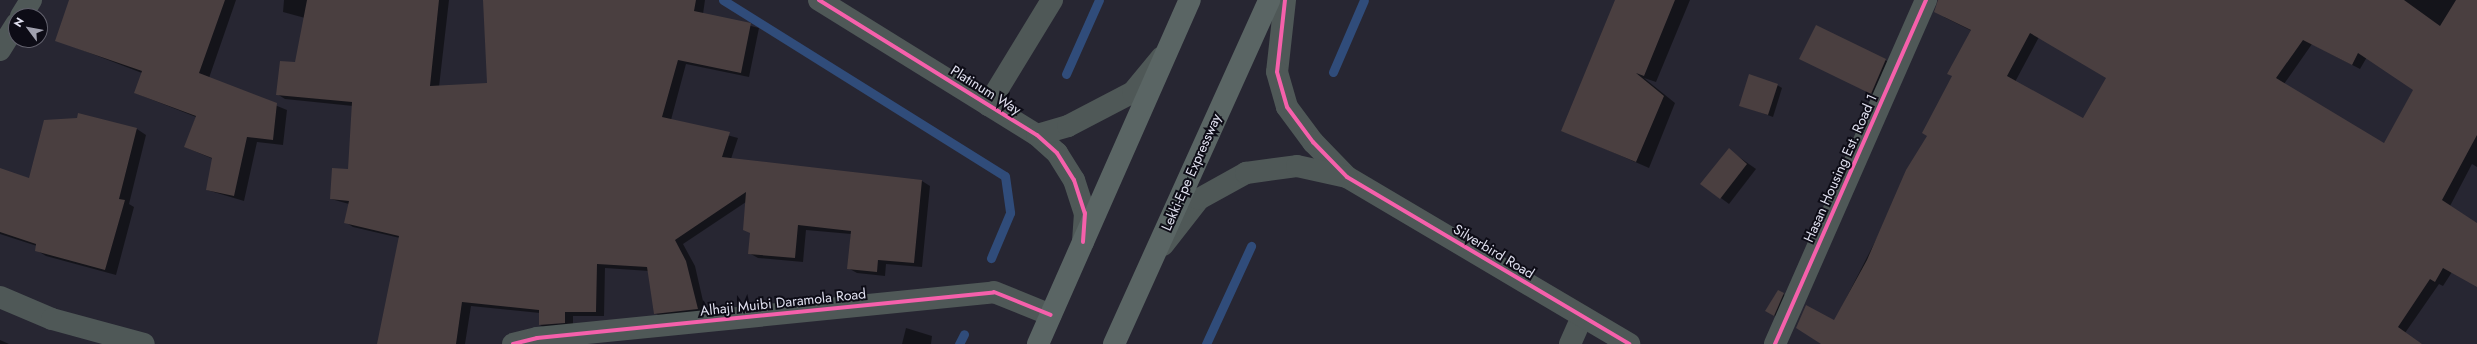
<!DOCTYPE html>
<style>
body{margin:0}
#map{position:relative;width:2477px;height:344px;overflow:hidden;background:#272632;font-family:Jost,sans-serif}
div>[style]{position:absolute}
.shadow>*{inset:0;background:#0007}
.stream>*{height:9px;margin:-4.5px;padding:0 4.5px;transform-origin:4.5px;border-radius:4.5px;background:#304c7a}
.building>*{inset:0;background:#4a3f40}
.minor>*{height:22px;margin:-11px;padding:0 11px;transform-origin:11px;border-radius:11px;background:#4f5857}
.tertiary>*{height:22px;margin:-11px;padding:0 11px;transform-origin:11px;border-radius:11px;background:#4f5857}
.trunk>*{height:22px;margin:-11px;padding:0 11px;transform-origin:11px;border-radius:11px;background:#5a6564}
.cycleway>*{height:4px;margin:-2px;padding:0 2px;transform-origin:2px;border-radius:2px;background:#f560ab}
span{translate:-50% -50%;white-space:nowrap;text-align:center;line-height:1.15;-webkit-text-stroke:4px #0d0c16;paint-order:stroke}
.street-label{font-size:14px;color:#e1e1f0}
.north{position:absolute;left:8px;top:8px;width:40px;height:40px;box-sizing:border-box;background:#0d0c16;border:1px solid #62616d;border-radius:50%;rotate:302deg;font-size:11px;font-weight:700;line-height:16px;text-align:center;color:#e1e1f0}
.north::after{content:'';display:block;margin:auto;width:14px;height:18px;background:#a0a0ae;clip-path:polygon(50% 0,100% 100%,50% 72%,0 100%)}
</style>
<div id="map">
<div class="shadow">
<i style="clip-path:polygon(70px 0,236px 0,209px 78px,287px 110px,283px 145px,257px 142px,244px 201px,207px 190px,213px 159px,185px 147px,196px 117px,135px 93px,142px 73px,56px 40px)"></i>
<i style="clip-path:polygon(284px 0,449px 0,439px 87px,488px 84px,484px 0,705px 0,703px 14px,759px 28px,749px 77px,686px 64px,671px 120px,738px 138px,731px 159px,922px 181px,930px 186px,922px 267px,886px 264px,885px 276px,857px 273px,848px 268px,851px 234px,806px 230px,803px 262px,758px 258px,749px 253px,751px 234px,746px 202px,683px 244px,695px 266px,706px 314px,663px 318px,655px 313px,649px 271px,605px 268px,604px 316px,573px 316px,573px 327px,548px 330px,540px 325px,540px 313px,471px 306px,465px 344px,378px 344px,400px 238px,353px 227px,345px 222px,349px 204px,331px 199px,349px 170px,353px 106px,285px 99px,277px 94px,296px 63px,305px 18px,283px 12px)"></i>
<i style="clip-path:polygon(1616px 0,1690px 0,1656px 82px,1644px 78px,1675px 103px,1649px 168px,1562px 130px)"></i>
<i style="clip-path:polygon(evenodd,1939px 0,2477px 0,2477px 167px,2472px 164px,2450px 206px,2477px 224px,2477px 286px,2452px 272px,2443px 286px,2439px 284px,2405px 333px,2404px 344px,1827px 344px,1834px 322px,1929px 136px,1972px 31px,1944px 17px,1939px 0,2039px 37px,2107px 78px,2084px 120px,2015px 82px,2039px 37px,1939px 0,2312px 44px,2360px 69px,2367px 57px,2414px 89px,2384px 144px,2284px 84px,2312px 44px)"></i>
<i style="clip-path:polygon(1816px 26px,1893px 64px,1879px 97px,1808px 62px)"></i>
<i style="clip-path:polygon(1777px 85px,1782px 88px,1773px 117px,1740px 105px)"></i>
<i style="clip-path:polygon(137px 129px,146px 135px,129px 204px,134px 207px,116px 275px,46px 256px,36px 250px,37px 246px,0 234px,0 169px,30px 179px)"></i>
<i style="clip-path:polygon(1729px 150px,1756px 169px,1729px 204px,1702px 184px)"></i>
<i style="clip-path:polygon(1778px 291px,1788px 297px,1779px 318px,1766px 311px)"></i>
<i style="clip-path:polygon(906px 328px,932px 336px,931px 344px,902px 344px)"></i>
<i style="clip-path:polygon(0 340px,9px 344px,0 344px)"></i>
</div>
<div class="stream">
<i style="left:723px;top:0;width:332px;rotate:32deg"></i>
<i style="left:1005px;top:176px;width:37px;rotate:82deg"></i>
<i style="left:1010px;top:213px;width:49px;rotate:112.9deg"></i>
<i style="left:1333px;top:72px;width:78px;rotate:-66.7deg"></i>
<i style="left:1066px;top:74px;width:81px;rotate:-66deg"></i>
<i style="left:959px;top:344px;width:11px;rotate:-63deg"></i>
<i style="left:1206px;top:344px;width:108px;rotate:-65.3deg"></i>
</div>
<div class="building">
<i style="clip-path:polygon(69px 0,225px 0,199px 73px,277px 103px,273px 140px,247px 137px,234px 196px,206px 190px,212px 158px,184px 147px,196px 116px,134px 93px,142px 71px,55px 41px)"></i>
<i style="clip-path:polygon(307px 0,439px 0,430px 86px,487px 83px,483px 0,696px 0,694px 11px,751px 23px,741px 73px,678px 60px,662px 117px,730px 132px,722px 157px,922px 180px,914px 263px,878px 260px,877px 272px,847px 269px,851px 231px,798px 225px,795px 258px,748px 254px,750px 233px,743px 230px,746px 192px,675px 240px,686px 261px,698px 309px,654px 314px,647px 267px,597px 264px,596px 312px,565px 312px,565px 323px,539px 325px,539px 310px,462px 302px,456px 344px,377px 344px,399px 236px,344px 223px,349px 201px,330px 199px,332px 168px,348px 169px,352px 102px,276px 95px,280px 61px,295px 62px)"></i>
<i style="clip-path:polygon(1615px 0,1675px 0,1644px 76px,1636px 73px,1664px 96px,1636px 162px,1561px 131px)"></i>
<i style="clip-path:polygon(evenodd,1938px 0,2404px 0,2440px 26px,2456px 0,2477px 0,2477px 135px,2442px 200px,2477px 223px,2477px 287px,2443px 268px,2435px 282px,2430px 279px,2398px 327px,2422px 344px,1821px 344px,1796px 328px,1806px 305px,1834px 320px,1867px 260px,1906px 170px,1927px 136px,1922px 133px,1952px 76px,1947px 74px,1971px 30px,1934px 12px,1938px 0,2030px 33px,2106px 78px,2083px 118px,2007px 76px,2030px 33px,1938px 0,2303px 40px,2352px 65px,2358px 53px,2413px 90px,2384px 143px,2276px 78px,2303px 40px)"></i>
<i style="clip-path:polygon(1816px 25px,1886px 59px,1871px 94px,1799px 59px)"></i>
<i style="clip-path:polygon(1749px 74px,1778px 84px,1768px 115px,1739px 106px)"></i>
<i style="clip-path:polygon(78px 113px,137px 128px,119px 199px,125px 200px,105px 270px,35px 251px,36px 244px,0 232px,0 168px,29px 178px,44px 120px,77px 118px)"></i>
<i style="clip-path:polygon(1729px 148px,1747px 164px,1720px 199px,1700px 184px)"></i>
<i style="clip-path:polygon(1778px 290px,1784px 293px,1774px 316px,1765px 311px)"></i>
</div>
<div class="minor">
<i style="left:21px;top:16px;width:19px;rotate:-58deg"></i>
<i style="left:0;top:50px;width:31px;rotate:-58deg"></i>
<i style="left:988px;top:105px;width:123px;rotate:-58.6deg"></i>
<i style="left:0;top:297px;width:56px;rotate:22.9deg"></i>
<i style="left:52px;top:319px;width:95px;rotate:15.2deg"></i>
<i style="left:513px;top:344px;width:25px;rotate:-14deg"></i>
<i style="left:537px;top:338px;width:459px;rotate:-5.7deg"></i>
<i style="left:994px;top:292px;width:61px;rotate:22deg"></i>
<i style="left:1570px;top:344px;width:30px;rotate:-66deg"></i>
<i style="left:1775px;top:344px;width:376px;rotate:-66.3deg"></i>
</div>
<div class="tertiary">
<i style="left:819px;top:0;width:256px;rotate:31.8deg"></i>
<i style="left:1037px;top:135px;width:27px;rotate:42deg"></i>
<i style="left:1057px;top:153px;width:32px;rotate:58deg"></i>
<i style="left:1074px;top:180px;width:35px;rotate:72deg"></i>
<i style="left:1085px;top:213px;width:29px;rotate:94deg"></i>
<i style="left:1285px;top:0;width:72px;rotate:96.3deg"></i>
<i style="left:1277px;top:72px;width:36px;rotate:74deg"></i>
<i style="left:1287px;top:107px;width:44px;rotate:53.4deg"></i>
<i style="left:1313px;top:142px;width:49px;rotate:45.8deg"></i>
<i style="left:1347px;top:177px;width:328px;rotate:30.6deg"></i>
<i style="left:1037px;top:135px;width:32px;rotate:-16deg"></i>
<i style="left:1068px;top:126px;width:73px;rotate:-27.6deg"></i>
<i style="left:1133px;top:92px;width:45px;rotate:-50.4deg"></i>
<i style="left:1163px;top:245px;width:58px;rotate:-52deg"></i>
<i style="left:1199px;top:199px;width:54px;rotate:-29deg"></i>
<i style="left:1246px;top:173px;width:51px;rotate:-7.8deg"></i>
<i style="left:1297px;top:166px;width:51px;rotate:12.4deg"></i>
</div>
<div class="trunk">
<i style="left:1038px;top:344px;width:376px;rotate:-66.2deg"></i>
<i style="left:1114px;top:344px;width:377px;rotate:-65.7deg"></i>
</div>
<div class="cycleway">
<i style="left:819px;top:0;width:256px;rotate:31.8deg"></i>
<i style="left:1037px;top:135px;width:27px;rotate:42deg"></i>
<i style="left:1057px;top:153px;width:32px;rotate:58deg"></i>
<i style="left:1074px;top:180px;width:35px;rotate:72deg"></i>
<i style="left:1085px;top:213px;width:29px;rotate:94deg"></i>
<i style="left:1285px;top:0;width:72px;rotate:96.3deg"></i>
<i style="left:1277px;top:72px;width:36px;rotate:74deg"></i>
<i style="left:1287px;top:107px;width:44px;rotate:53.4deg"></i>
<i style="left:1313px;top:142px;width:49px;rotate:45.8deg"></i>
<i style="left:1347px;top:177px;width:328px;rotate:30.6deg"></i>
<i style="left:513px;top:344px;width:25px;rotate:-14deg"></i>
<i style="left:537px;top:338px;width:459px;rotate:-5.7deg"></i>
<i style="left:994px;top:292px;width:61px;rotate:22deg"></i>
<i style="left:1775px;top:344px;width:376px;rotate:-66.3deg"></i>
</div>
<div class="street-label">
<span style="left:986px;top:90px;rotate:32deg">Platinum Way</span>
<span style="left:1840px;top:168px;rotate:-66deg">Hasan Housing Est. Road 1</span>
<span style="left:1191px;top:172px;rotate:-66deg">Lekki-Epe Expressway</span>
<span style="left:1494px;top:251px;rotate:31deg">Silverbird Road</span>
<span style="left:783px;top:302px;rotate:-6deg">Alhaji Muibi Daramola Road</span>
</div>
<div class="north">N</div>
</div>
